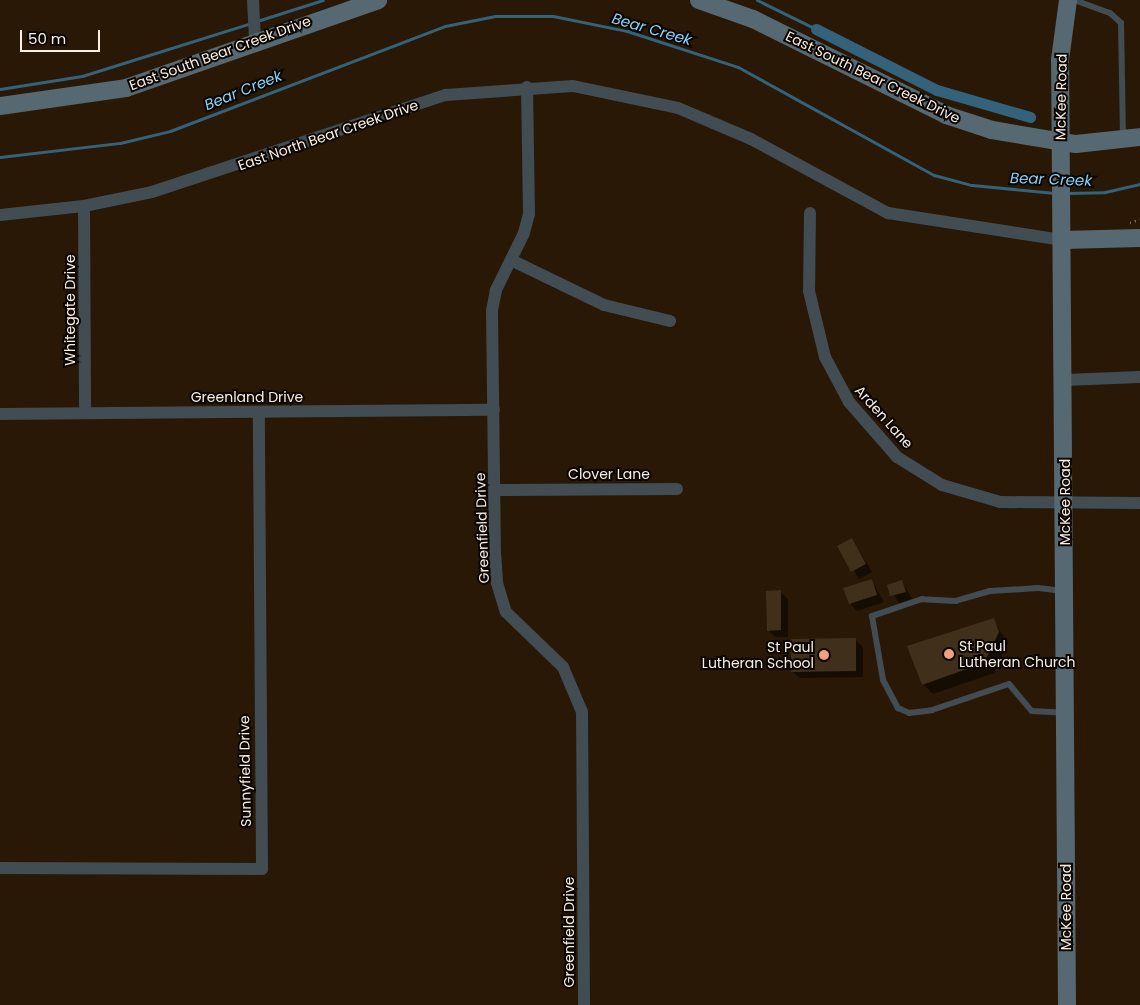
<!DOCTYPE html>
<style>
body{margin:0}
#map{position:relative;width:1140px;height:1005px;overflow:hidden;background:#281805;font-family:Poppins,sans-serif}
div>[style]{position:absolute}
.shadow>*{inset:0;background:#0007}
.stream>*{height:3px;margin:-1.5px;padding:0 1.5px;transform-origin:1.5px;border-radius:1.5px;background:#33627a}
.canal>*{height:11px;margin:-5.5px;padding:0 5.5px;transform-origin:5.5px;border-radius:5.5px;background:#33627a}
.building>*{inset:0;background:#3f2f1b}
.path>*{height:2px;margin-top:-1px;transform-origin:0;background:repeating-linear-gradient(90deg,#857767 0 1px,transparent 0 5px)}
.lane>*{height:6px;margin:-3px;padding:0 3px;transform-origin:3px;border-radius:3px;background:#414c53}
.street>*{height:12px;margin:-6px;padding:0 6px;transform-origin:6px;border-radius:6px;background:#414c53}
.secondary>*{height:18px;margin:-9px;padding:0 9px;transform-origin:9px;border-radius:9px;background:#566872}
.dots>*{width:14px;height:14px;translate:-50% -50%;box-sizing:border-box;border:2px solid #0b0501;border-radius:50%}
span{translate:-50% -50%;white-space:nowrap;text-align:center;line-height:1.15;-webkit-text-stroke:4px #0b0501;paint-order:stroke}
.street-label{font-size:14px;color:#f9eee2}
.poi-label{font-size:14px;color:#f9eee2}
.left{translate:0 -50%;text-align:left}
.right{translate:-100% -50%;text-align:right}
.water-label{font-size:15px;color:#86d2fb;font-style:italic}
.scale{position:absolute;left:20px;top:30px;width:80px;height:22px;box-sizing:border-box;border:2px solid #f9eee2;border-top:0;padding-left:6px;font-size:15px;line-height:18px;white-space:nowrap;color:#f9eee2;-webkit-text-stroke:4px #0b0501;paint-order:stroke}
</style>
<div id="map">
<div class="shadow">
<i style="clip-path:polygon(852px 539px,872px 572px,859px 579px,839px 546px)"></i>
<i style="clip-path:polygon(872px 580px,884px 602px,857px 611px,850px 603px)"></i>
<i style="clip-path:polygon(902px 582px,912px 599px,899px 603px,888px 586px)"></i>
<i style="clip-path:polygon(780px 592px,788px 599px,788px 637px,775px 637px,768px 630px)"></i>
<i style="clip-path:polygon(993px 620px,1008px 643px,994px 673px,933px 694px,923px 684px)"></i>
<i style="clip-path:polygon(855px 640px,863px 647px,863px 677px,800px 678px,792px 671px)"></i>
</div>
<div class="stream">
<i style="left:757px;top:0;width:66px;rotate:26.2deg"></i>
<i style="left:257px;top:21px;width:69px;rotate:-17.7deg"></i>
<i style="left:0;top:89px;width:83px;rotate:-9deg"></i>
<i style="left:82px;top:76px;width:177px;rotate:-17.4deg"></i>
<i style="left:0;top:157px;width:121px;rotate:-6.7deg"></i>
<i style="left:120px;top:143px;width:51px;rotate:-13.5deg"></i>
<i style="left:170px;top:131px;width:294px;rotate:-20.9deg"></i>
<i style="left:445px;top:26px;width:51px;rotate:-11.3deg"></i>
<i style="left:495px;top:16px;width:58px"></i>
<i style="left:553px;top:16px;width:76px;rotate:11.5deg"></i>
<i style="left:627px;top:31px;width:117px;rotate:18deg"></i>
<i style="left:738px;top:67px;width:224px;rotate:28.9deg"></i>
<i style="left:934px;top:175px;width:39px;rotate:15deg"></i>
<i style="left:972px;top:185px;width:83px;rotate:5.5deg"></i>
<i style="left:1066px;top:193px;width:39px;rotate:-1deg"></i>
<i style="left:1105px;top:192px;width:36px;rotate:-13deg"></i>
</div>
<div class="canal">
<i style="left:816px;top:29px;width:136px;rotate:26.8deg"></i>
<i style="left:937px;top:90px;width:97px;rotate:16.2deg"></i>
</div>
<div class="building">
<i style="clip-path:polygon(852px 538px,866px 564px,851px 572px,837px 546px)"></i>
<i style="clip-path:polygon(872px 579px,877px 595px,849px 604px,843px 588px)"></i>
<i style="clip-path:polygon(902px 580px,906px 592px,890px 596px,887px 585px)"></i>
<i style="clip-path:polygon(781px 590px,781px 630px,767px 631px,766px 591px)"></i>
<i style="clip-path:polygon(994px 618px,999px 632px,984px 663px,922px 685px,907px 646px)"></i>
<i style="clip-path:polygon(856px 638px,856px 671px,791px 672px,791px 639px)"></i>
</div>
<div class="path">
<i style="left:1130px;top:223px;width:10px;rotate:-17deg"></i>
</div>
<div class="lane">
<i style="left:1074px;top:0;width:38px;rotate:20deg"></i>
<i style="left:1110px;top:13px;width:15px;rotate:42deg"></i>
<i style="left:1121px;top:23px;width:115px;rotate:89deg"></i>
<i style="left:1063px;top:591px;width:25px;rotate:-173deg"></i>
<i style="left:1038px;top:588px;width:48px;rotate:176.4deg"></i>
<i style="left:990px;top:591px;width:35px;rotate:164deg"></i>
<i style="left:956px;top:601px;width:34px;rotate:-177deg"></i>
<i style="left:922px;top:599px;width:53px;rotate:161.2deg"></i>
<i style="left:872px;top:616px;width:65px;rotate:80.2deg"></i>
<i style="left:883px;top:680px;width:32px;rotate:62deg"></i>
<i style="left:898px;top:708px;width:12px;rotate:24deg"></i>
<i style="left:909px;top:713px;width:23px;rotate:-7deg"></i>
<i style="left:932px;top:710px;width:81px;rotate:-18.7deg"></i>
<i style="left:1009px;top:684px;width:35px;rotate:50deg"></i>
<i style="left:1032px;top:711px;width:33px;rotate:3deg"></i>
</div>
<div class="street">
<i style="left:253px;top:0;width:40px;rotate:87.1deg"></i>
<i style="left:527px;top:87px;width:127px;rotate:89.1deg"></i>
<i style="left:529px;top:214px;width:20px;rotate:105deg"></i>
<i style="left:524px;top:233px;width:64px;rotate:116.2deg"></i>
<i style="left:496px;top:290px;width:21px;rotate:101deg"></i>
<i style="left:492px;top:311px;width:241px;rotate:89.3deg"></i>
<i style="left:495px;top:552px;width:31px;rotate:86deg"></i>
<i style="left:497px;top:583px;width:30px;rotate:73deg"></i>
<i style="left:506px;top:612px;width:79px;rotate:44deg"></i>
<i style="left:563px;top:667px;width:49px;rotate:67.1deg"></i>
<i style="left:582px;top:712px;width:293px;rotate:89.6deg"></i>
<i style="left:84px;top:206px;width:207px;rotate:89.7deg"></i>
<i style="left:810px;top:213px;width:78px;rotate:90.7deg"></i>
<i style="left:809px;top:291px;width:68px;rotate:76.4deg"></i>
<i style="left:825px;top:357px;width:51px;rotate:61.9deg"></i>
<i style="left:849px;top:402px;width:73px;rotate:48.9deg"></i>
<i style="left:897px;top:457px;width:53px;rotate:31.9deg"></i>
<i style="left:942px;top:485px;width:60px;rotate:16.3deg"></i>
<i style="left:1000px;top:502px;width:140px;rotate:0.4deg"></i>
<i style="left:0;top:215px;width:84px;rotate:-6.1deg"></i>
<i style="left:84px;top:206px;width:69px;rotate:-11.6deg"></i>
<i style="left:152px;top:192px;width:310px;rotate:-18.3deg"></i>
<i style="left:446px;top:95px;width:127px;rotate:-4.1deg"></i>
<i style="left:573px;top:86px;width:107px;rotate:11.8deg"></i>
<i style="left:678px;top:108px;width:79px;rotate:23deg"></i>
<i style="left:751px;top:139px;width:156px;rotate:28.4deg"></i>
<i style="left:888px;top:213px;width:177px;rotate:8.8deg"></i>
<i style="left:511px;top:260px;width:103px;rotate:25.8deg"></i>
<i style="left:604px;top:305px;width:68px;rotate:13.6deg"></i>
<i style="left:1065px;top:380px;width:75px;rotate:-2.3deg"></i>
<i style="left:0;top:414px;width:494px;rotate:-0.5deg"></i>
<i style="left:495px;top:490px;width:182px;rotate:-0.3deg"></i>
<i style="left:0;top:868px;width:262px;rotate:0.2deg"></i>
<i style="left:262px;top:869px;width:457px;rotate:-90.4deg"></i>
</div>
<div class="secondary">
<i style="left:699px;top:0;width:57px;rotate:19.4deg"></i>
<i style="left:753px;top:19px;width:216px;rotate:26.4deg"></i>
<i style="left:946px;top:115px;width:48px;rotate:18.1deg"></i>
<i style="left:992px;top:130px;width:85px;rotate:9.5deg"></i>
<i style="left:1076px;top:144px;width:64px;rotate:-6.2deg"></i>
<i style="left:0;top:106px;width:127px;rotate:-8.1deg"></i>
<i style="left:126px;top:88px;width:267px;rotate:-19.2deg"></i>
<i style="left:1063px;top:240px;width:77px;rotate:-1.5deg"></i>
<i style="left:1067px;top:1005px;width:945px;rotate:-90.42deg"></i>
<i style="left:1060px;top:60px;width:61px;rotate:-82.4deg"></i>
</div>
<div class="dots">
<i style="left:949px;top:654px;background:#f1a17c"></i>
<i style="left:824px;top:655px;background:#f1a17c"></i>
</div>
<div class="street-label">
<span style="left:220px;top:53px;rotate:-20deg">East South Bear Creek Drive</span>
<span style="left:873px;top:77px;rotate:26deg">East South Bear Creek Drive</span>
<span style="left:1061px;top:97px;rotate:-89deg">McKee Road</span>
<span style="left:328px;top:135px;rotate:-19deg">East North Bear Creek Drive</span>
<span style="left:70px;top:310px;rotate:-90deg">Whitegate Drive</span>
<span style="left:247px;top:397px">Greenland Drive</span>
<span style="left:884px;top:417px;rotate:48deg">Arden Lane</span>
<span style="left:609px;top:474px">Clover Lane</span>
<span style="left:1065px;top:502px;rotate:-90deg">McKee Road</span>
<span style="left:482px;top:528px;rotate:-92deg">Greenfield Drive</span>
<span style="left:245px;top:771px;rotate:-91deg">Sunnyfield Drive</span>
<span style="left:1066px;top:907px;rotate:-90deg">McKee Road</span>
<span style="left:569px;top:932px;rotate:-90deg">Greenfield Drive</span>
</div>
<div class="poi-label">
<span class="left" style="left:959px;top:654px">St Paul<br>Lutheran Church</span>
<span class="right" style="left:814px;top:655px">St Paul<br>Lutheran School</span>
</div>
<div class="water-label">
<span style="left:652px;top:29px;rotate:16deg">Bear Creek</span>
<span style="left:243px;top:90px;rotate:-22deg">Bear Creek</span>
<span style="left:1051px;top:179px;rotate:2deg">Bear Creek</span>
</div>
<div class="scale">50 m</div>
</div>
